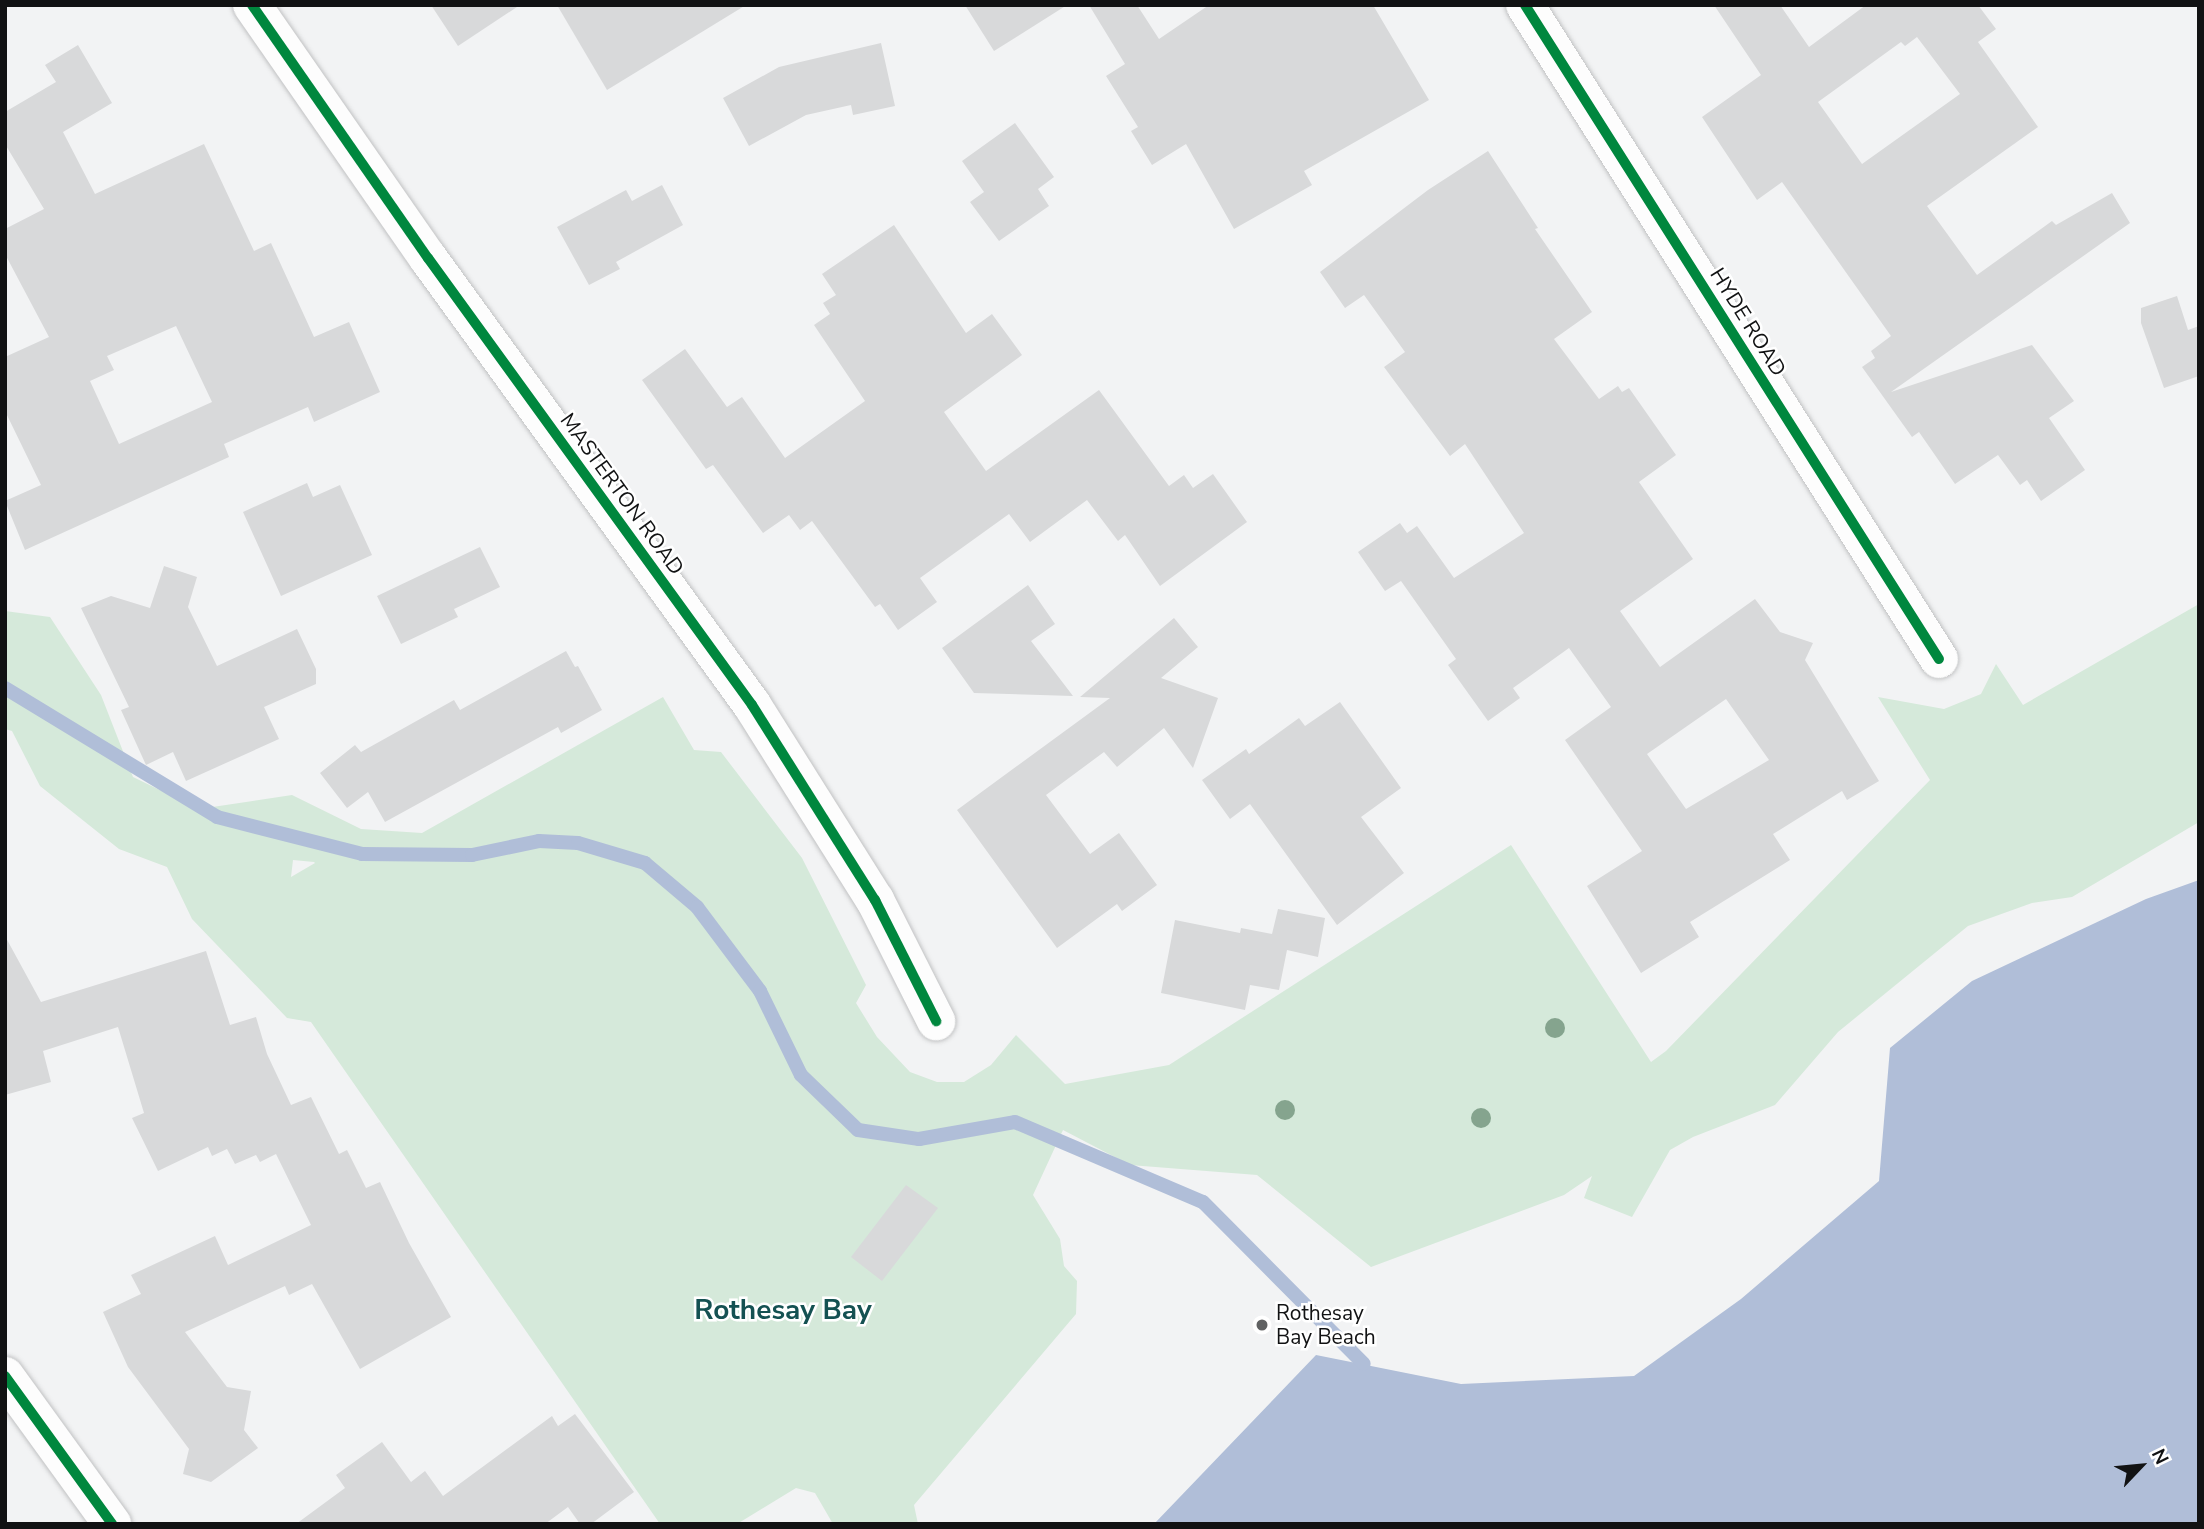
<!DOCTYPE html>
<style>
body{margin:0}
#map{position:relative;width:2204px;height:1529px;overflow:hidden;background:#f2f3f4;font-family:"Nunito Sans",sans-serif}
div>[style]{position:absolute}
.green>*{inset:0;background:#d5e9da}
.water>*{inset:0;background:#b0bed8}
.stream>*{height:14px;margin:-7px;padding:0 7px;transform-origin:7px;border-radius:7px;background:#b0bed8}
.building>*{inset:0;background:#d8d9da}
.roads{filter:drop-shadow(0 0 2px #c1c2c3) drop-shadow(0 0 2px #c1c2c3)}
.street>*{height:38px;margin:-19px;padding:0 19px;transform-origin:19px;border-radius:19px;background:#fdfdfd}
.cycleway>*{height:10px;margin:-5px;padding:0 5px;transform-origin:5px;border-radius:5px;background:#00873e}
.trees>*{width:20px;height:20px;margin:-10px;border-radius:50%;background:#85a48e}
.dots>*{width:19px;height:19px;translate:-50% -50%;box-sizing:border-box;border:4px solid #fff;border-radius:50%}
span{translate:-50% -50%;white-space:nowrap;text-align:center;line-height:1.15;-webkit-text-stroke:5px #fff;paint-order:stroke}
.street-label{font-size:21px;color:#111213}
.poi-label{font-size:21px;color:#111213}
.left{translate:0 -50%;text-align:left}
.district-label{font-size:28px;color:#145152;font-weight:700}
.frame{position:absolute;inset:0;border:7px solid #111213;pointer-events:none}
.north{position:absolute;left:2106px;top:1431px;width:70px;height:70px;-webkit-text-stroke:5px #fff;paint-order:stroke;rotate:64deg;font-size:19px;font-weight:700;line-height:28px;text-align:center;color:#111213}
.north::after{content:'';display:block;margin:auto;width:24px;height:32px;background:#111213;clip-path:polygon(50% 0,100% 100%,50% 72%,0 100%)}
</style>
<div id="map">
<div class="green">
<i style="clip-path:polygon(evenodd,2199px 604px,2199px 822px,2072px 897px,2032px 903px,1968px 926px,1838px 1032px,1775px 1105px,1693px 1137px,1670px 1150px,1632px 1217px,1584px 1198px,1592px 1176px,1564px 1195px,1371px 1267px,1257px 1175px,1130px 1165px,1063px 1130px,1033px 1195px,1060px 1239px,1064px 1266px,1077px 1281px,1076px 1314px,914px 1505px,918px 1524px,833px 1524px,815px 1493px,796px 1488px,737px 1524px,660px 1524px,311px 1022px,287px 1018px,192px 919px,167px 867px,119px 849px,40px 786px,12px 731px,5px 729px,5px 611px,50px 617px,101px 695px,133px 777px,199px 809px,292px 795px,361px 829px,422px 833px,663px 697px,694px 750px,721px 752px,802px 858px,866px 985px,856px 1003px,877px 1037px,910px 1072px,937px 1082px,964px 1082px,991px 1065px,1016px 1035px,1065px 1084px,1169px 1065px,1511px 845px,1651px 1062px,1666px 1051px,1930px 780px,1878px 697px,1944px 709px,1981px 694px,1996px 664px,2023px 705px,2199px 604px,293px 860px,314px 862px,315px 863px,291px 877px,293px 860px)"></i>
</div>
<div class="water">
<i style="clip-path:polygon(2199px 880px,2199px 1524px,1154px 1524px,1316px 1355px,1461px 1384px,1634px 1376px,1741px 1299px,1879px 1181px,1890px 1048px,1972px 981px,2146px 899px)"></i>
</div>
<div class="stream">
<i style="left:5px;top:688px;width:248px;rotate:31.3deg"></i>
<i style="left:217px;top:817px;width:150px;rotate:14.3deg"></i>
<i style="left:362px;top:854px;width:110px;rotate:0.5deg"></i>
<i style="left:472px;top:855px;width:68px;rotate:-11.8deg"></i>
<i style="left:539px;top:841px;width:39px;rotate:3deg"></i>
<i style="left:578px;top:843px;width:70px;rotate:16.6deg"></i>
<i style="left:645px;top:863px;width:68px;rotate:40.2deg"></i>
<i style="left:697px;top:907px;width:105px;rotate:53.1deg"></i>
<i style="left:760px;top:991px;width:93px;rotate:64deg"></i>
<i style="left:801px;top:1075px;width:79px;rotate:44deg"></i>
<i style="left:858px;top:1130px;width:62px;rotate:8.4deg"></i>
<i style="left:919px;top:1139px;width:97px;rotate:-10deg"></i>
<i style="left:1015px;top:1122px;width:204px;rotate:23.1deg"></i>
<i style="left:1203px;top:1202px;width:228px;rotate:45.2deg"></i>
</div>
<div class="building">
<i style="clip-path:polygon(431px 5px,520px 5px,458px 46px)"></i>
<i style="clip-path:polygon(557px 5px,746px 5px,607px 90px)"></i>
<i style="clip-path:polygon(965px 5px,1067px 5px,994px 51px)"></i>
<i style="clip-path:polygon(1089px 5px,1137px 5px,1159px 39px,1209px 5px,1373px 5px,1429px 100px,1304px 171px,1312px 185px,1234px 229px,1186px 144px,1152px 165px,1131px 131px,1138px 127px,1106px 76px,1125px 64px)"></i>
<i style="clip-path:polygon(evenodd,1714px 5px,1780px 5px,1809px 47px,1866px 5px,1978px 5px,1996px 29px,1978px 42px,2038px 127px,1927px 206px,1977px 275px,2052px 221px,2056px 225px,2112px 193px,2130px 223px,1891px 392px,2032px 345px,2074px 401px,2049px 418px,2085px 470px,2041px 501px,2027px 480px,2020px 485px,1998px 455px,1955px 484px,1919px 432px,1912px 437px,1862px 367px,1875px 358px,1871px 351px,1891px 336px,1782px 182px,1757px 200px,1702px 117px,1761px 75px,1714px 5px,1917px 37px,1960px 94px,1862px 164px,1818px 102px,1901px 42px,1905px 46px,1917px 37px)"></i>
<i style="clip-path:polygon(881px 43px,895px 106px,853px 115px,851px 105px,806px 115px,749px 146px,723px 98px,779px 67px)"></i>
<i style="clip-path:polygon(evenodd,78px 45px,112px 103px,63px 132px,95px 194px,204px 144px,254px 251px,271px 243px,314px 337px,349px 322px,380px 392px,314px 422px,308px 407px,224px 444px,229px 457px,25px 550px,5px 501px,41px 485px,5px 411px,5px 357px,49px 337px,5px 254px,5px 229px,44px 209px,5px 144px,5px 112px,56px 82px,45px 65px,78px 45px,176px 326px,212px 402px,119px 444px,90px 381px,114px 370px,107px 356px,176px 326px)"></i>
<i style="clip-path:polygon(1015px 123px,1054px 177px,1038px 189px,1049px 206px,999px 241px,970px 202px,984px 192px,962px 161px)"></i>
<i style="clip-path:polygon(evenodd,1488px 151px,1538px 228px,1535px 229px,1592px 312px,1554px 339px,1599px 399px,1618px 386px,1622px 392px,1629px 388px,1676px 455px,1639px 482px,1693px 559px,1620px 611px,1660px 667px,1755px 599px,1780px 632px,1813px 643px,1805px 660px,1879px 781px,1847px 800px,1842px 791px,1773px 834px,1790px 860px,1690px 922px,1699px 937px,1641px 973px,1587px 886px,1642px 851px,1565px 740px,1611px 707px,1569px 648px,1513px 688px,1520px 698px,1488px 721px,1448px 665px,1456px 659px,1401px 581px,1385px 591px,1358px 552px,1400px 523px,1407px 533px,1417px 526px,1454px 578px,1524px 533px,1465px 444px,1450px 456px,1384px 367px,1405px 352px,1364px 295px,1345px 308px,1320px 272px,1428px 190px,1488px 151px,1726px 699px,1769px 760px,1686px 809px,1647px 754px,1726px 699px)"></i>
<i style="clip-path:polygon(662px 185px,683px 225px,616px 262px,620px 269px,589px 285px,557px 227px,626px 190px,632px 201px)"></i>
<i style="clip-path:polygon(894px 225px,966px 333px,992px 314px,1022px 355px,944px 412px,986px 471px,1099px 390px,1169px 486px,1184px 475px,1193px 488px,1213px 474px,1247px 522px,1160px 586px,1125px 535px,1118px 541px,1087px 500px,1030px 542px,1009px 514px,920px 578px,937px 602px,898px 630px,880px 604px,875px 607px,812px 521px,800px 530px,789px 515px,763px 533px,713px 465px,706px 469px,642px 380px,685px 349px,727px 407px,742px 397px,785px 458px,865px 401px,814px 325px,830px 314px,823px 303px,836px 295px,822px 274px)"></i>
<i style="clip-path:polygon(2177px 296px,2188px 330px,2199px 326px,2199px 376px,2164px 388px,2141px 323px,2141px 308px)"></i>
<i style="clip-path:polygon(307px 483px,313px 497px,340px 485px,372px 555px,281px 596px,243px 512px)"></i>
<i style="clip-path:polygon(480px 547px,500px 587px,454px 609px,458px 617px,401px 644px,377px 596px)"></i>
<i style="clip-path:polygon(164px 566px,197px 577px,188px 607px,217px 666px,297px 629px,316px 669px,316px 684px,264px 707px,279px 739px,186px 781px,173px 752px,146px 765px,121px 710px,129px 707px,81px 608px,111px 596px,150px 608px)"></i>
<i style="clip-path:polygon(1028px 585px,1055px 624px,1031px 641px,1073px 696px,974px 693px,942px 648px)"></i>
<i style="clip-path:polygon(1174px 618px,1198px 647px,1161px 678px,1218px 698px,1193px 768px,1164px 728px,1117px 767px,1104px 752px,1046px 795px,1090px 854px,1119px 833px,1157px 885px,1122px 911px,1117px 904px,1057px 948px,957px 810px,1110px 698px,1080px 697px)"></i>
<i style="clip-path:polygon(566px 651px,575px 667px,578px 666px,602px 710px,561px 733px,558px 727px,385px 822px,368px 792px,347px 808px,320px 773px,355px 745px,361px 752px,454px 700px,460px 710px)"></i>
<i style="clip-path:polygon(1340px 702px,1401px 788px,1361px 817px,1404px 873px,1337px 925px,1250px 804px,1230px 819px,1202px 780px,1246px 749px,1249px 754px,1299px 718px,1305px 726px)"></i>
<i style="clip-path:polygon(1278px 909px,1325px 918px,1318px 957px,1287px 950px,1279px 990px,1250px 985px,1245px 1010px,1161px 993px,1175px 920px,1240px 933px,1241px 928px,1272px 934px)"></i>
<i style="clip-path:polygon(5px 936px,41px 1002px,206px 951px,230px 1025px,256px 1017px,267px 1054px,291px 1105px,311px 1097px,339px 1154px,347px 1150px,366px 1188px,380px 1182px,409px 1243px,451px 1317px,360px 1369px,312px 1284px,289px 1295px,285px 1286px,185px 1332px,227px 1387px,251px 1391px,244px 1430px,258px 1448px,211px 1482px,183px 1474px,189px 1449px,128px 1367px,103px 1312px,141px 1294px,131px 1275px,215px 1236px,228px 1265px,311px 1225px,276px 1154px,260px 1162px,256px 1155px,235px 1164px,227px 1149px,212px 1156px,208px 1147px,158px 1171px,132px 1118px,144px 1113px,118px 1027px,43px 1051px,51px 1082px,5px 1095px)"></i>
<i style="clip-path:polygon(906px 1185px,938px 1208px,882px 1281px,851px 1257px)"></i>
<i style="clip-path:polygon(575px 1414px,634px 1492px,591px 1524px,580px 1524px,568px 1507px,545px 1524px,296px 1524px,345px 1488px,336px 1475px,382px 1442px,411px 1482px,425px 1471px,443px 1496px,552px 1416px,558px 1426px)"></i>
</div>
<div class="roads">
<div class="street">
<i style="left:252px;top:5px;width:308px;rotate:55.2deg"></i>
<i style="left:428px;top:258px;width:552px;rotate:54.06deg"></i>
<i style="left:752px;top:705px;width:231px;rotate:57.8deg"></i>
<i style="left:875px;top:900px;width:136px;rotate:63.2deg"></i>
<i style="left:1525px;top:5px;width:774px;rotate:57.67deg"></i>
<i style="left:5px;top:1376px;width:183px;rotate:54.1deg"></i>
</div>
</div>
<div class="cycleway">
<i style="left:252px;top:5px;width:308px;rotate:55.2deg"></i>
<i style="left:428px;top:258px;width:552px;rotate:54.06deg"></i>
<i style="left:752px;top:705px;width:231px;rotate:57.8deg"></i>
<i style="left:875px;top:900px;width:136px;rotate:63.2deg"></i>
<i style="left:1525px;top:5px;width:774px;rotate:57.67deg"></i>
<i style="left:5px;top:1376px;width:183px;rotate:54.1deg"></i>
</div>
<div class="trees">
<i style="left:1555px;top:1028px"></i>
<i style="left:1285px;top:1110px"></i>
<i style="left:1481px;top:1118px"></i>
</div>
<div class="dots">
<i style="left:1262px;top:1325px;background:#606162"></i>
</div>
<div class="street-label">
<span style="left:1748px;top:322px;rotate:58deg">HYDE ROAD</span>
<span style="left:622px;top:494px;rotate:54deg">MASTERTON ROAD</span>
</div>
<div class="poi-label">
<span class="left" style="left:1276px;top:1325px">Rothesay<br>Bay Beach</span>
</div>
<div class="district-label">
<span style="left:783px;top:1310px">Rothesay Bay</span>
</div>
<div class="frame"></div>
<div class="north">N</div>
</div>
